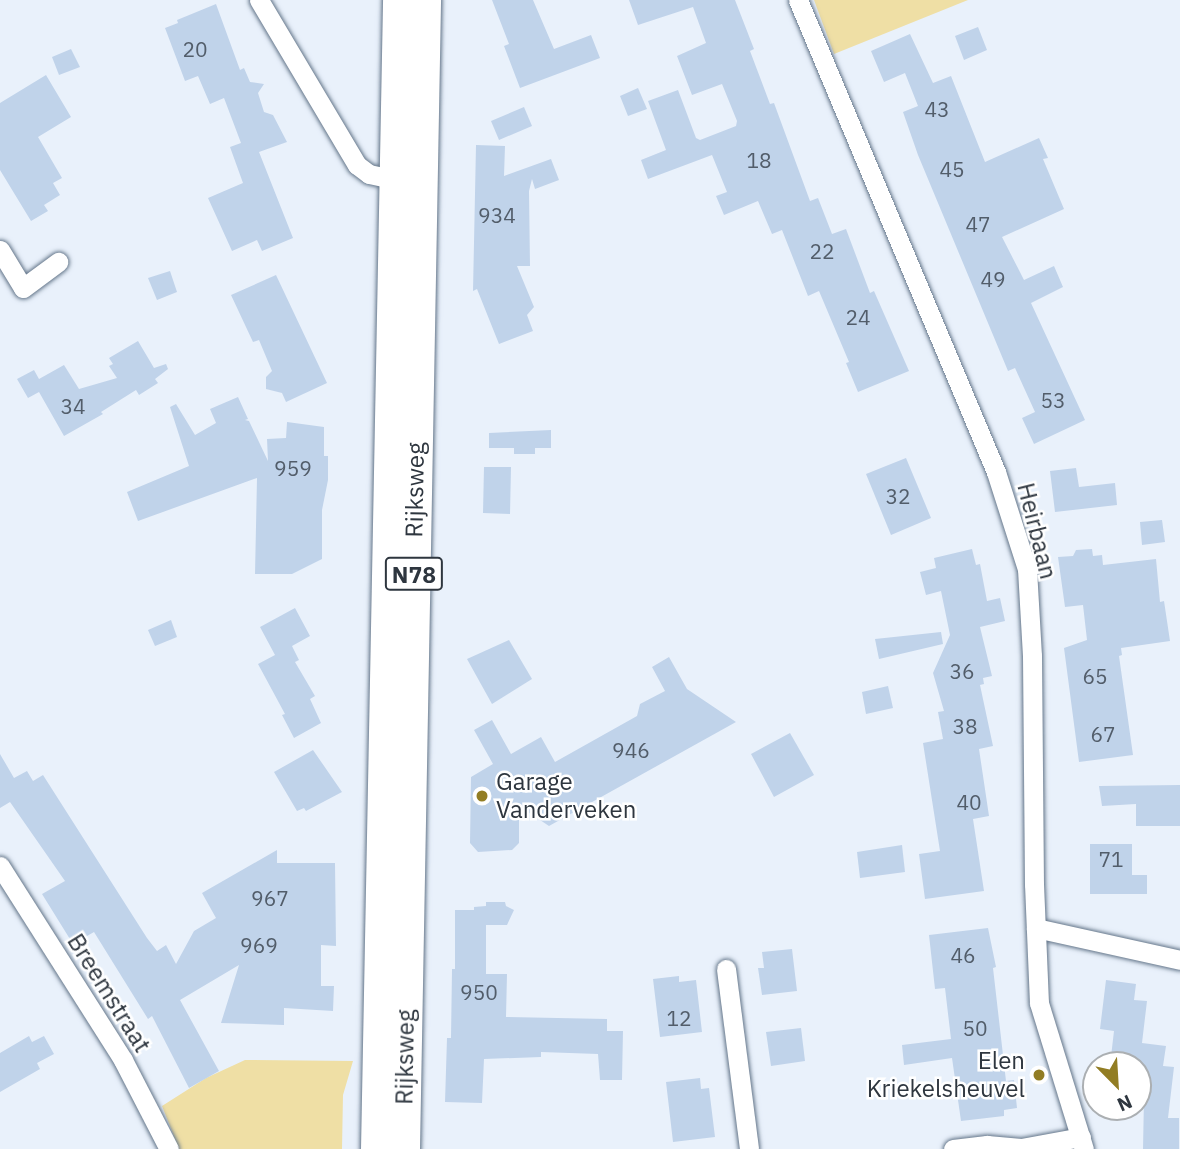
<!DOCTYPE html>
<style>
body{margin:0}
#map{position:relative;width:1180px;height:1149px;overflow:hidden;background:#e9f1fb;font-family:"IBM Plex Sans",sans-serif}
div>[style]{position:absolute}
.green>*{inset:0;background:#efdfa5}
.building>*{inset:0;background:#c0d3ea}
.roads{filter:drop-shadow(0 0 2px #64768a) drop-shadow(0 0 2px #64768a)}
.street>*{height:19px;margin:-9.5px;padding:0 9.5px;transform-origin:9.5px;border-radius:9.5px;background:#fff}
.primary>*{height:32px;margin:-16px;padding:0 16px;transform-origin:16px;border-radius:16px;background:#fff}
.dots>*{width:19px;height:19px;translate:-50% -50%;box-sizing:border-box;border:4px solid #fff;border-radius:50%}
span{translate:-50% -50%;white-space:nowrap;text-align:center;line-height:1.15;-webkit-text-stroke:5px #fff;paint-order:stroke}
.number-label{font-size:21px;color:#525d6a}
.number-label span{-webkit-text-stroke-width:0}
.shield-label span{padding:2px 5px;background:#fff;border:2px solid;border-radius:5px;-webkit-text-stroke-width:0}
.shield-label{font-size:23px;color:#2e363f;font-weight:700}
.street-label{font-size:24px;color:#2e363f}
.poi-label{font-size:24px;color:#2e363f}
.left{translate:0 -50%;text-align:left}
.right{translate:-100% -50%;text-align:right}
.north{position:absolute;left:1082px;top:1051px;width:70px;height:70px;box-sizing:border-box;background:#fff;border:2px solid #abafb2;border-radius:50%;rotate:156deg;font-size:19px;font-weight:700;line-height:28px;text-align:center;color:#2e363f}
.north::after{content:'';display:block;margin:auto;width:24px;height:32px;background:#927d23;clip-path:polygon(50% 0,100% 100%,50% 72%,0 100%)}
</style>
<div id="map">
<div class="green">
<i style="clip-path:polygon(814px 0,968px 0,834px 54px)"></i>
<i style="clip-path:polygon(245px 1060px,353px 1061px,343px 1095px,342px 1149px,179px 1149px,162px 1106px,206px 1078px)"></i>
</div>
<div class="building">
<i style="clip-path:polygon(492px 0,533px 0,554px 49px,591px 35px,600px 58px,520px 88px,504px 46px,509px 44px)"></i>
<i style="clip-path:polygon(629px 0,735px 0,754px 49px,750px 51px,770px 104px,774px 103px,810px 201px,818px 198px,832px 234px,846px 229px,870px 293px,874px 291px,909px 371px,858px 392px,846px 363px,849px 362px,819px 291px,808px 296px,782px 230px,772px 234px,758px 201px,724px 215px,716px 196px,727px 192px,712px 155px,648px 179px,641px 160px,666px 150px,648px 101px,678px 90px,696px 138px,700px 140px,736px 126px,737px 121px,722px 84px,692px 95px,677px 56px,706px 43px,693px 7px,638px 25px)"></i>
<i style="clip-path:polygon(216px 4px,240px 70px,244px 68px,250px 82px,264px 84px,258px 93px,264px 112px,273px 115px,287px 142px,259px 152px,293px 238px,262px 251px,257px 240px,232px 251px,208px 198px,243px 183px,230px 147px,241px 143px,224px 98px,210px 104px,198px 76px,185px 81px,165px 28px,178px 23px,177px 20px)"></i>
<i style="clip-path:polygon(978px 27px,987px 50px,964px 60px,955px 36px)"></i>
<i style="clip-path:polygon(910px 34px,933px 83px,951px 76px,985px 162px,1039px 138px,1048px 158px,1043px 159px,1064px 209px,1002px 237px,1024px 280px,1054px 266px,1063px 287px,1031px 303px,1085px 420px,1034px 444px,1022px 418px,1035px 412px,1015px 368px,1008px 371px,918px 155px,903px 112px,918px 106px,905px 73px,884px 82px,871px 51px)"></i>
<i style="clip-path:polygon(71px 49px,80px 67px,59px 75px,52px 57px)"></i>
<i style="clip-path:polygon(46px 75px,71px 117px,38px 137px,62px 178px,53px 183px,60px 195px,44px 205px,48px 211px,31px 221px,0 170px,0 103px)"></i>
<i style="clip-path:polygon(638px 88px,647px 109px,628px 116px,620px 96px)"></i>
<i style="clip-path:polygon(524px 107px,532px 126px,499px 140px,491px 121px)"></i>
<i style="clip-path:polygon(476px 145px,505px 146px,504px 176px,551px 159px,559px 180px,535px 189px,532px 179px,529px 191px,530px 266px,517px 266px,534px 307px,527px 315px,533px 331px,499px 344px,477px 289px,473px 291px)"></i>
<i style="clip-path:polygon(170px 271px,177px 292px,157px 300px,148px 278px)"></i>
<i style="clip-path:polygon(276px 275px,327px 383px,286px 402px,282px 393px,266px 389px,266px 377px,272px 371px,259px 340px,253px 342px,231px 295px)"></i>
<i style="clip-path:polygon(138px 341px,154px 368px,166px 364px,168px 369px,155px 379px,158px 383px,139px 395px,136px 390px,101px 412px,103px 414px,64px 436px,39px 392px,28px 398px,17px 379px,34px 370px,39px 379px,64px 365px,79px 389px,117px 378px,109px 366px,113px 364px,109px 358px)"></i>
<i style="clip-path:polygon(238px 397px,248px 419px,245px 420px,249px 421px,268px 461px,267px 439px,286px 438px,287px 422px,324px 427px,324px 456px,328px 456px,328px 480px,322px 510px,322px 559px,292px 574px,255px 574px,257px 478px,138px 521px,127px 492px,189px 466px,170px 407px,176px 404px,195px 435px,216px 423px,210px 409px)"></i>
<i style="clip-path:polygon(551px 430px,551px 448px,535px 448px,535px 454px,514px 454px,514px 448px,489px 448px,489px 433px)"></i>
<i style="clip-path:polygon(906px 458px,931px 518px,891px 535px,866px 474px)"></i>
<i style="clip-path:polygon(484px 467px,511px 467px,510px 514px,483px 513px)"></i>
<i style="clip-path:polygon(1076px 468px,1079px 487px,1115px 483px,1117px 505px,1055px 512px,1050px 471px)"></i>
<i style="clip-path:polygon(1162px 520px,1165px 542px,1142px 545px,1140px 522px)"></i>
<i style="clip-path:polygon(972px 549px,976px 565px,980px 564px,987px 601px,1000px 598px,1005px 621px,980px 627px,992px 676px,983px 678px,984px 684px,980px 685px,993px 746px,979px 749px,989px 816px,973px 819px,984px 891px,925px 899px,919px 854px,940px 851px,923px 743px,943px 739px,938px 712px,944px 711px,933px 673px,950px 635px,941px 591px,926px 595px,920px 572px,936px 568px,934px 558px)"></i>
<i style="clip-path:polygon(1092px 549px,1093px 556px,1102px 555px,1103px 565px,1156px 559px,1160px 602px,1164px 601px,1170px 641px,1121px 648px,1122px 655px,1119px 656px,1133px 755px,1079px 762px,1064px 648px,1087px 640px,1083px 605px,1065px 607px,1058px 557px,1073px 556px,1076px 550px)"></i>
<i style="clip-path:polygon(295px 608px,310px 636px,292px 646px,299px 660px,295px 662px,315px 696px,310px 699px,321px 723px,294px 738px,282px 715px,285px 714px,258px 664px,275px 655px,260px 627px)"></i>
<i style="clip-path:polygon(171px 620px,177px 637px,155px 646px,148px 630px)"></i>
<i style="clip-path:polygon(941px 632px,943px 644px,879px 659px,875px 639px)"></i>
<i style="clip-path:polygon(509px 640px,532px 679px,492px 704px,467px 659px)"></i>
<i style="clip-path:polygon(669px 657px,687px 689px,736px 722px,549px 826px,519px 806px,519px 843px,512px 850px,478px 852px,470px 843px,471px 777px,493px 764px,474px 730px,492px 720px,511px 754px,541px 737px,555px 762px,637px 716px,640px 704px,665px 691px,652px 667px)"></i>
<i style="clip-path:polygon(888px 686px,893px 708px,866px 714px,862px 692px)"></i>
<i style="clip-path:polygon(790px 733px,814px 775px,774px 797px,751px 754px)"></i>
<i style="clip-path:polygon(313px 750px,342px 792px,306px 811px,304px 808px,297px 811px,274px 772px)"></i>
<i style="clip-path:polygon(0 754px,14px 778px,27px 771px,33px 781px,43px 775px,147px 938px,157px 951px,166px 945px,176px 964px,194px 931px,216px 918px,202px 893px,277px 850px,277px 863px,335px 863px,336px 946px,321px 945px,321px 986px,334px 986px,333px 1011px,284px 1008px,284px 1025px,221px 1023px,239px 965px,180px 1000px,219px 1071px,189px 1088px,152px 1016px,148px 1019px,94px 932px,73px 944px,42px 894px,65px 881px,10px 802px,0 808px)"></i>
<i style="clip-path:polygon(1180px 785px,1180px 826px,1136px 826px,1136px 804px,1102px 806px,1099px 786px)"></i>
<i style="clip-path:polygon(1090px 844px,1132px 844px,1132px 875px,1147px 875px,1147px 894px,1090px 894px)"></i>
<i style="clip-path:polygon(902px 845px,905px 872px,860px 878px,857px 852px)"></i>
<i style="clip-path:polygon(486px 902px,505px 902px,506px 906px,514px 910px,507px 925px,486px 925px,486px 974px,507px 974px,506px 1017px,607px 1019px,607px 1031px,623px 1031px,622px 1080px,600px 1080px,598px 1054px,541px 1052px,541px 1057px,484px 1059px,482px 1103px,445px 1102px,447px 1038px,451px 1038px,452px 969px,455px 969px,455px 910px,474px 910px,474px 907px,486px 906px)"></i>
<i style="clip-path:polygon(988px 928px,996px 967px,993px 968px,1006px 1081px,1014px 1080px,1017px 1108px,1004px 1110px,1004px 1116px,961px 1121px,952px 1058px,904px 1065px,902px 1045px,951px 1039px,945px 988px,935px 989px,929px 935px)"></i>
<i style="clip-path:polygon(792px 949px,797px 991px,762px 995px,758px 968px,764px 968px,762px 952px)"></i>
<i style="clip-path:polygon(679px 976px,679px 982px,696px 980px,702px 1032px,660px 1037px,653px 979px)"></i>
<i style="clip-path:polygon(1106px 980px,1136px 984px,1134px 1000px,1147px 1001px,1142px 1043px,1166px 1046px,1163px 1066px,1174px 1067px,1168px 1118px,1179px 1118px,1179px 1149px,1143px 1149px,1144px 1097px,1138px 1097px,1138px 1065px,1110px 1065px,1114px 1031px,1100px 1029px)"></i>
<i style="clip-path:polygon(801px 1028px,805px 1061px,771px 1066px,766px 1032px)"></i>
<i style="clip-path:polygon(29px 1036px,32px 1042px,44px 1036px,54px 1054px,37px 1063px,40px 1069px,0 1092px,0 1053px)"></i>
<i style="clip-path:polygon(700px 1078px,701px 1089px,709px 1088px,715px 1137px,673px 1142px,666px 1082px)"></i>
</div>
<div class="roads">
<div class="street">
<i style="left:259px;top:0;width:192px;rotate:59.3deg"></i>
<i style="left:357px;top:165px;width:15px;rotate:37deg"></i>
<i style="left:369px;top:174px;width:25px;rotate:12deg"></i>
<i style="left:798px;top:0;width:512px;rotate:67.24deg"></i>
<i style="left:996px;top:472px;width:102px;rotate:72.3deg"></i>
<i style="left:1027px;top:569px;width:87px;rotate:86.7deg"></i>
<i style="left:1032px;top:656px;width:228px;rotate:89.5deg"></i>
<i style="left:1034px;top:884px;width:119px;rotate:87.6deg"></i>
<i style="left:1039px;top:1003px;width:153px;rotate:72.9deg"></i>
<i style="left:0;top:250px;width:44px;rotate:58.8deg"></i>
<i style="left:23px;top:288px;width:44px;rotate:-36.6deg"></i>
<i style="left:0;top:866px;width:230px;rotate:57.6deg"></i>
<i style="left:123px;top:1060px;width:100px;rotate:62.7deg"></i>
<i style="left:1036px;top:928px;width:148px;rotate:12.5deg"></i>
<i style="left:726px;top:969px;width:181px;rotate:82.7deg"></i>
<i style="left:953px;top:1149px;width:34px;rotate:-7deg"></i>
<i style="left:987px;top:1145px;width:34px;rotate:5deg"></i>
<i style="left:1021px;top:1148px;width:61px;rotate:-10.4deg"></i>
</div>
<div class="primary">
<i style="left:377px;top:1149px;width:1149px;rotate:-88.9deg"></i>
<i style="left:404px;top:1149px;width:1149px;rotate:-88.95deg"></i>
</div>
</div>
<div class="dots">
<i style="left:482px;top:796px;background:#927d23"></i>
<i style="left:1039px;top:1075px;background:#927d23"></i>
</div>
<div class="number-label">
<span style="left:195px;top:49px">20</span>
<span style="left:937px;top:109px">43</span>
<span style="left:759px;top:160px">18</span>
<span style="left:952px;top:169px">45</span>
<span style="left:497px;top:215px">934</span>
<span style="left:978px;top:224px">47</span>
<span style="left:822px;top:251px">22</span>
<span style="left:993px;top:279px">49</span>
<span style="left:858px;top:317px">24</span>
<span style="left:1053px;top:400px">53</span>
<span style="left:73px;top:406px">34</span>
<span style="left:293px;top:468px">959</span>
<span style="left:898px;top:496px">32</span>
<span style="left:962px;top:671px">36</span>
<span style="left:1095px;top:676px">65</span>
<span style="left:965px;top:726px">38</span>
<span style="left:1103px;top:734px">67</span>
<span style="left:631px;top:750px">946</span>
<span style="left:969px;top:802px">40</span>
<span style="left:1111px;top:859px">71</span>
<span style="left:270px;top:898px">967</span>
<span style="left:259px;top:945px">969</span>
<span style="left:963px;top:955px">46</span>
<span style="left:479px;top:992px">950</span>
<span style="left:679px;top:1018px">12</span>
<span style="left:975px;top:1028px">50</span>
</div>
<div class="shield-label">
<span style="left:414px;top:574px">N78</span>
</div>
<div class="street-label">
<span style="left:415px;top:490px;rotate:-89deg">Rijksweg</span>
<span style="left:1037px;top:531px;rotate:76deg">Heirbaan</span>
<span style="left:109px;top:993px;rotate:58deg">Breemstraat</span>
<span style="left:405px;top:1057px;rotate:-89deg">Rijksweg</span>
</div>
<div class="poi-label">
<span class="left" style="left:496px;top:796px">Garage<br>Vanderveken</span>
<span class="right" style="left:1025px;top:1075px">Elen<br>Kriekelsheuvel</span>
</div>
<div class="north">N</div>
</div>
